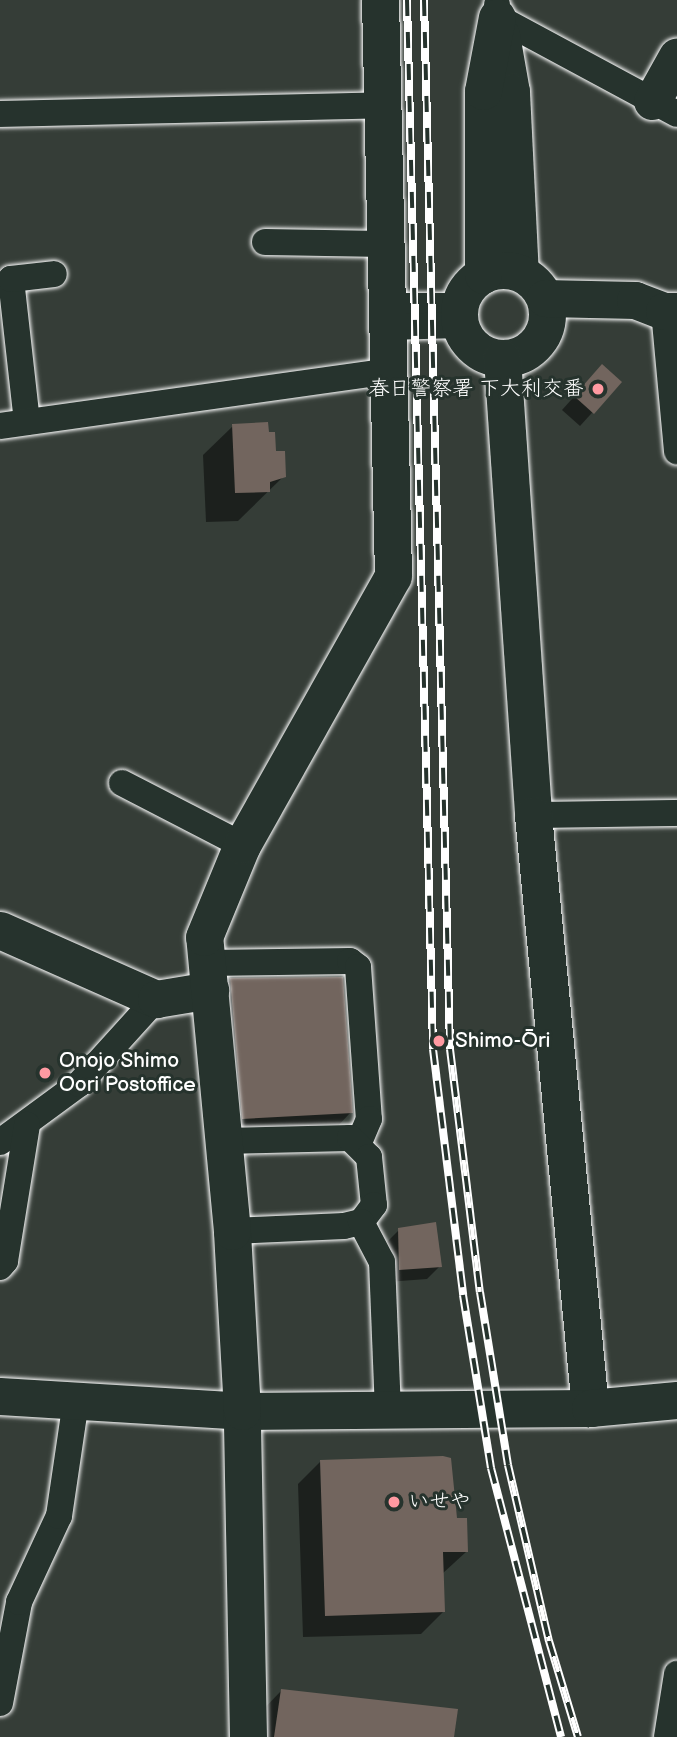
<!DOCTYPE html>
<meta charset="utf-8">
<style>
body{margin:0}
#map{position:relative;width:677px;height:1737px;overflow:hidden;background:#353d37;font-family:"Balsamiq Sans","Klee One",sans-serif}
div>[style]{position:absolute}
.shadow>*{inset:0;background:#0007}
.building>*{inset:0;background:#72655e}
.roads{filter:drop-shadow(0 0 2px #fff) drop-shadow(0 0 2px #fff)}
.street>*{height:26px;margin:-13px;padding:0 13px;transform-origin:13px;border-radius:13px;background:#26332d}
.secondary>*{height:37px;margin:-18.5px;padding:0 18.5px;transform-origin:18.5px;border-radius:18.5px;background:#26332d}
.secondary>.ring{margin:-18.5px;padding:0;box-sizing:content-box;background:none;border:37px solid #26332d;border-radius:50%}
.rail>*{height:8px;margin-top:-4px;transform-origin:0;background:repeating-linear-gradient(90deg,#26332d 0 16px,#fff 0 32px);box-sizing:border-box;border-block:2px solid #fff}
.dots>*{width:19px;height:19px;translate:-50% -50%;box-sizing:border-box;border:4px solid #26332d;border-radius:50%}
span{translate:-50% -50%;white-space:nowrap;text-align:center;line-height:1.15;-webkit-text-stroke:6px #26332d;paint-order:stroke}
.poi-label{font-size:21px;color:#fff}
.right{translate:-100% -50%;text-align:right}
.left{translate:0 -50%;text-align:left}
</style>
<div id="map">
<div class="shadow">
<i style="clip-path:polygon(589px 380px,620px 382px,580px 426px,562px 410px)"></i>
<i style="clip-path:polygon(233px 426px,274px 453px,284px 476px,238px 521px,206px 522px,203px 455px)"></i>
<i style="clip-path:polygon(231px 980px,351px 1112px,336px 1128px,228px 1134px,215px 995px)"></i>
<i style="clip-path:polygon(399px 1230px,440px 1266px,427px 1279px,387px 1282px,386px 1243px)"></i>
<i style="clip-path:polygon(321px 1461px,456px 1520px,466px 1552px,442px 1574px,443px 1612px,421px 1634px,303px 1637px,298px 1484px)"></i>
<i style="clip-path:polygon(281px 1691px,452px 1737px,250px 1737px,252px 1721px)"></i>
</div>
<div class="building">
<i style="clip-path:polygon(602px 364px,622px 382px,594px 414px,574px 396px)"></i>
<i style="clip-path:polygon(268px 422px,269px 432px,275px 432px,276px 451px,285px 451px,286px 477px,270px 482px,270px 492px,235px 493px,232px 424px)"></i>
<i style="clip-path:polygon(343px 977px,353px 1113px,242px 1119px,230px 978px)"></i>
<i style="clip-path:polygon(436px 1222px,442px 1267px,399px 1270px,398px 1228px)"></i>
<i style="clip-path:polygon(443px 1456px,451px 1458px,457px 1518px,467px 1518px,468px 1552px,443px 1552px,445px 1612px,325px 1616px,320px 1460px)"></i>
<i style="clip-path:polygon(281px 1689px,458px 1709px,454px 1737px,274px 1737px)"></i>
</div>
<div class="roads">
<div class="street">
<i style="left:497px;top:5px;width:12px;rotate:90deg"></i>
<i style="left:497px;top:17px;width:204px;rotate:28.3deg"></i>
<i style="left:0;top:114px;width:383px;rotate:-1.3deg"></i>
<i style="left:265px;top:242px;width:120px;rotate:1deg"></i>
<i style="left:388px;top:306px;width:72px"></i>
<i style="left:664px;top:311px;width:141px;rotate:84.7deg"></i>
<i style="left:388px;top:327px;width:72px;rotate:-1.6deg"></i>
<i style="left:27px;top:422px;width:144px;rotate:-96.4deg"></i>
<i style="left:11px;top:279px;width:43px;rotate:-6.6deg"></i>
<i style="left:0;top:426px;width:393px;rotate:-8deg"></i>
<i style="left:122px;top:783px;width:135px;rotate:27.3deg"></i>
<i style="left:533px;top:815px;width:144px;rotate:-0.8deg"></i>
<i style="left:207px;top:963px;width:143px;rotate:-0.8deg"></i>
<i style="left:350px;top:961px;width:10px;rotate:37deg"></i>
<i style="left:358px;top:967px;width:152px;rotate:85.9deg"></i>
<i style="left:369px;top:1119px;width:26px;rotate:113deg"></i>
<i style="left:224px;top:1141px;width:126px;rotate:-1.4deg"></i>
<i style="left:350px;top:1138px;width:27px;rotate:45deg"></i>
<i style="left:369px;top:1157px;width:48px;rotate:84.1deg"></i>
<i style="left:374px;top:1205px;width:21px;rotate:127deg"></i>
<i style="left:361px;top:1222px;width:17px;rotate:167deg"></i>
<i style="left:344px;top:1226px;width:112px;rotate:177.4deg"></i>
<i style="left:0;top:1142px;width:98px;rotate:-36.3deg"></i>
<i style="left:79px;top:1084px;width:115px;rotate:-47.8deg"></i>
<i style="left:361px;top:1222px;width:45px;rotate:62.3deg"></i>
<i style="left:382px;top:1262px;width:149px;rotate:87.7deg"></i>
<i style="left:0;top:1267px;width:8px;rotate:-50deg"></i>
<i style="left:5px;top:1261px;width:138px;rotate:-80.8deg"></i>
<i style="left:0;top:1703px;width:103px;rotate:-79.3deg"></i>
<i style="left:19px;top:1602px;width:95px;rotate:-65.1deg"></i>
<i style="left:59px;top:1516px;width:116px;rotate:-81.6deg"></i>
<i style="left:667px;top:1737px;width:64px;rotate:-81deg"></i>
</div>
<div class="secondary">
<i style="left:501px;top:35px;width:58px;rotate:80deg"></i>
<i style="left:511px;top:92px;width:181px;rotate:87.2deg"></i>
<i style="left:652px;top:101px;width:51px;rotate:-60.9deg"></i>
<i class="ring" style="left:459px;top:270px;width:51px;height:51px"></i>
<i style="left:483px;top:275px;width:184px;rotate:-90deg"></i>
<i style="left:483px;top:91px;width:75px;rotate:-79.3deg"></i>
<i style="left:545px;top:298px;width:90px;rotate:1.3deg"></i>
<i style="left:635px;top:300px;width:31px;rotate:21deg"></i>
<i style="left:664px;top:311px;width:13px"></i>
<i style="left:502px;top:358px;width:458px;rotate:86.1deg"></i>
<i style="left:533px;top:815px;width:596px;rotate:84.51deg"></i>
<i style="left:0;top:930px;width:171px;rotate:23.9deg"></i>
<i style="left:156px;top:999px;width:55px;rotate:-9.5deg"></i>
<i style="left:0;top:1396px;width:242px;rotate:3.5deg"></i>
<i style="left:242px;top:1411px;width:348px;rotate:-0.5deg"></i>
<i style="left:590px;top:1408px;width:87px;rotate:-5.3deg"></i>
<i style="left:248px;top:1737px;width:326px;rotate:-91.1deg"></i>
<i style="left:242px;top:1411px;width:180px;rotate:-93.2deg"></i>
<i style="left:232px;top:1231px;width:295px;rotate:-95.4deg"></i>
<i style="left:204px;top:937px;width:100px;rotate:-67.6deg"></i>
<i style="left:242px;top:845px;width:308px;rotate:-60.7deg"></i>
<i style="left:393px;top:576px;width:576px;rotate:-91.29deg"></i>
</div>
</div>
<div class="rail">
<i style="left:407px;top:0;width:1049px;rotate:88.58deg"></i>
<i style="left:433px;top:1049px;width:248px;rotate:83deg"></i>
<i style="left:463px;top:1295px;width:175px;rotate:80.8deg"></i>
<i style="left:491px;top:1468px;width:278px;rotate:75.4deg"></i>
<i style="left:424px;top:0;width:1049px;rotate:88.58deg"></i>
<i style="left:450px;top:1049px;width:245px;rotate:83deg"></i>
<i style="left:480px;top:1292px;width:175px;rotate:80.8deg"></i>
<i style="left:508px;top:1465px;width:181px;rotate:76.9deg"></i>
<i style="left:549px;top:1641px;width:100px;rotate:73.2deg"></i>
</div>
<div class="dots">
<i style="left:598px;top:389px;background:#ff9aa2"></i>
<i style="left:439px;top:1041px;background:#ff9aa2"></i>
<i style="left:45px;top:1073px;background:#ff9aa2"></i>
<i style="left:394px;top:1502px;background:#ff9aa2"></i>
</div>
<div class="poi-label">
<span class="right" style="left:584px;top:389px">春日警察署 下大利交番</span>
<span class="left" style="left:455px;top:1041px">Shimo-Ōri</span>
<span class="left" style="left:59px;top:1073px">Onojo Shimo<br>Oori Postoffice</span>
<span class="left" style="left:408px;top:1502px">いせや</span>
</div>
</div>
